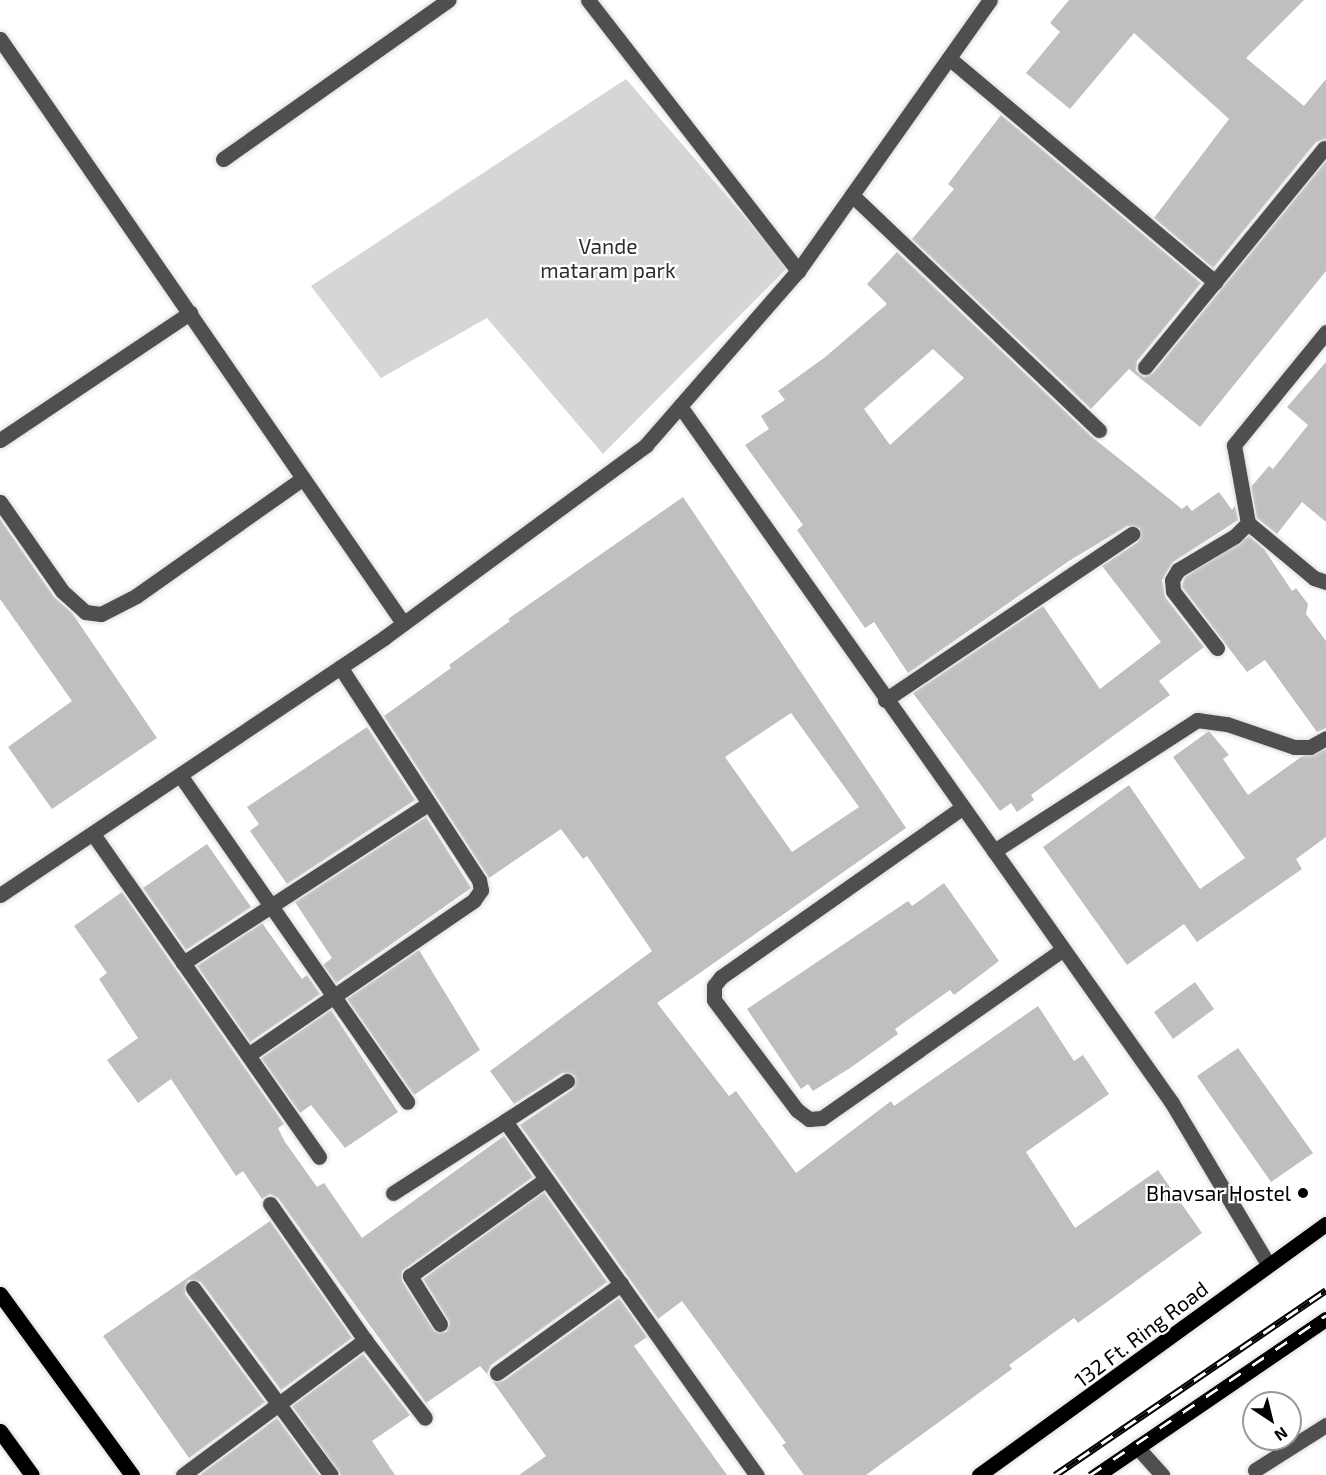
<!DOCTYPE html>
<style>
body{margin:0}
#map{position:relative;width:1326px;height:1475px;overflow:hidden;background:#fff;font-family:"Exo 2",sans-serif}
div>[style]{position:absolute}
.green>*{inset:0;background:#d6d6d6}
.building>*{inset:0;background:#bfbfbf}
.roads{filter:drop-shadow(0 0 2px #dbdbdb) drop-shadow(0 0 2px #dbdbdb)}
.minor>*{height:15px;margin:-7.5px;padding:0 7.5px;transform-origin:7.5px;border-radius:7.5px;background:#4f4f4f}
.major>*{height:15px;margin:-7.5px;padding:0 7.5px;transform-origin:7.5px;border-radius:7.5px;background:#000}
.rail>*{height:7px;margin-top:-3.5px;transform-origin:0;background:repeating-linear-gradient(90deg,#fff 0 14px,#000 0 28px);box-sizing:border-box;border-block:2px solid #000}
.dots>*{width:16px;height:16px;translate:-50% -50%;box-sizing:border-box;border:3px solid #fff;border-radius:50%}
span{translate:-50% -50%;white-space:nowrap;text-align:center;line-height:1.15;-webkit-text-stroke:4.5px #fff;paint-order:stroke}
.park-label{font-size:21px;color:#2d2d2d}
.poi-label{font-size:21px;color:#000}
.right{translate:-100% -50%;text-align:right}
.street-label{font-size:21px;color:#000}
.north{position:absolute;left:1242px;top:1391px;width:60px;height:60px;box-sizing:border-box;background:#fff;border:2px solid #999;border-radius:50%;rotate:145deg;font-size:16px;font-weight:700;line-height:24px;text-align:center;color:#000}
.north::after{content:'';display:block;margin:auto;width:21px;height:27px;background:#000;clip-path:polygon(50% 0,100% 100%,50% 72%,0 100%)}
</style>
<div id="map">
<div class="green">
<i style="clip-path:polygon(626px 79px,788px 267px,603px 454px,487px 318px,381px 378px,311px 286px)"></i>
</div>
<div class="building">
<i style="clip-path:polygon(1069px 0,1304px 0,1246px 58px,1304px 106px,1326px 79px,1326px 139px,1316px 142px,1213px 268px,1154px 218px,1229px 119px,1134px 33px,1070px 109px,1026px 73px,1060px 32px,1050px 23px)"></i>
<i style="clip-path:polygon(1001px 115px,1201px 283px,1137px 361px,1136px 371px,1144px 377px,1153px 373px,1326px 161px,1326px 271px,1200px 427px,1129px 369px,1091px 409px,912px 239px,954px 189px,948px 184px)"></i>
<i style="clip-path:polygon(evenodd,897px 252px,1092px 437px,1182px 509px,1187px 505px,1192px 511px,1219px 492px,1232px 510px,1235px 506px,1238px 520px,1173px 562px,1162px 580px,1165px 597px,1204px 647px,1159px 681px,1170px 695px,1031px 795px,1034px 800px,1017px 812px,1011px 803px,1000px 811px,913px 693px,1043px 606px,1100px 689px,1161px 642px,1102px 566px,1138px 542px,1140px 528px,1127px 526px,1069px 561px,908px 673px,874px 622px,865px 628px,797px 530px,803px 525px,745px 445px,769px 429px,761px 416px,785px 400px,778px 391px,824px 358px,887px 304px,867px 284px,897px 252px,933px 349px,964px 378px,890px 445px,864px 409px,933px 349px)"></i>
<i style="clip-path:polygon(1326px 362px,1326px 522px,1302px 502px,1277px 534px,1257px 518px,1251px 487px,1269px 466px,1273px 469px,1308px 425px,1287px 407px)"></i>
<i style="clip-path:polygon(evenodd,683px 497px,906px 828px,657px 1003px,729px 1096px,736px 1091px,796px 1173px,891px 1101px,894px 1106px,1038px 1006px,1074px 1061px,1083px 1055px,1109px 1094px,1026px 1152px,1075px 1228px,1158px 1170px,1202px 1233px,1078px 1323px,1074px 1318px,1009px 1365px,1012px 1369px,866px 1475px,804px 1475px,782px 1445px,786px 1443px,682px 1301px,658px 1319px,520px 1125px,573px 1089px,575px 1076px,562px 1073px,514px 1104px,490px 1071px,652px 951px,587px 856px,583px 859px,561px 829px,489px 878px,384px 716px,451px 668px,449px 665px,510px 621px,508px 619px,683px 497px,791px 713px,859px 807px,792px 852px,725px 757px,791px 713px)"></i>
<i style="clip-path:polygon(0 519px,54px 597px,72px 613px,157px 738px,52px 809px,8px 747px,72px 701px,0 599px)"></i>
<i style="clip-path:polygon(1249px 536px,1264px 549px,1292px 591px,1296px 588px,1308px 604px,1306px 614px,1326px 641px,1326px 728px,1317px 732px,1265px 660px,1247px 672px,1182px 587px,1185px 577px)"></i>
<i style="clip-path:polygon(367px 727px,415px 800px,287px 884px,250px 831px,259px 824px,247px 807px)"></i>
<i style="clip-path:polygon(1209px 731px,1229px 755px,1223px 759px,1248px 795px,1301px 757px,1326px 749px,1326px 837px,1296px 859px,1302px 869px,1197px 942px,1184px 924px,1127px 965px,1043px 847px,1129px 785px,1200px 889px,1245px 858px,1173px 757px)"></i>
<i style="clip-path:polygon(426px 817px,471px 888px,336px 983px,323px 965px,332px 958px,295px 902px)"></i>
<i style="clip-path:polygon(207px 844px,251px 907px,186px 950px,143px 888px)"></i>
<i style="clip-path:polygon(944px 883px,999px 961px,954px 995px,950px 990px,895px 1029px,898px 1034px,850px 1068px,813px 1091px,808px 1084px,801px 1089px,747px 1009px,908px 901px,912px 906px)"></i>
<i style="clip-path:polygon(122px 892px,284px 1124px,278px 1128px,285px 1142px,317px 1187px,324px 1183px,362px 1238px,504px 1136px,533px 1177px,402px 1271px,402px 1281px,435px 1332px,446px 1332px,450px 1323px,423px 1279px,544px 1192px,607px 1282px,491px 1365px,487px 1374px,480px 1366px,426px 1403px,278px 1198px,270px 1194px,262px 1199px,243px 1171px,236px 1176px,171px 1079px,138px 1103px,107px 1060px,138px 1038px,99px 979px,107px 973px,74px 926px)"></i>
<i style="clip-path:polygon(262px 923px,302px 979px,307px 975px,320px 994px,250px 1042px,197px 966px)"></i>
<i style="clip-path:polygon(419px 950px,480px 1050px,414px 1095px,347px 999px)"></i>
<i style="clip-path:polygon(1195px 982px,1214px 1009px,1173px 1039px,1154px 1012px)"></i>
<i style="clip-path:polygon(331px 1010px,398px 1112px,345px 1148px,311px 1105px,300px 1113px,261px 1058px)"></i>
<i style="clip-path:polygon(1238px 1048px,1313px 1153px,1271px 1182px,1197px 1076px)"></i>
<i style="clip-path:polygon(270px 1221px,352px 1338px,281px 1390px,201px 1282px,188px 1280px,185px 1294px,265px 1402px,189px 1458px,103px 1336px)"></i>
<i style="clip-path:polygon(619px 1298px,647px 1337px,634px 1346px,727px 1475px,519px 1475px,546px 1456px,493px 1382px,503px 1381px)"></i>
<i style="clip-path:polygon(363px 1354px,410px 1415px,372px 1441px,395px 1475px,341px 1475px,292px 1406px)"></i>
<i style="clip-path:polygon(277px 1418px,319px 1475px,202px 1475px,201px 1474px)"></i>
</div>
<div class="roads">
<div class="minor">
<i style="left:588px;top:0;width:343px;rotate:52.2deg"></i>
<i style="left:0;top:39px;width:710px;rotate:55.39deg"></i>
<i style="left:949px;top:58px;width:348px;rotate:40.1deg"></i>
<i style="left:223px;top:159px;width:276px;rotate:-35.2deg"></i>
<i style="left:852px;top:195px;width:341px;rotate:43.6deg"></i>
<i style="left:1145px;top:367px;width:283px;rotate:-50.7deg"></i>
<i style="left:680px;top:406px;width:853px;rotate:54.78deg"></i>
<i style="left:1172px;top:1103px;width:187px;rotate:59.2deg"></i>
<i style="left:0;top:440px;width:229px;rotate:-33.8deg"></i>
<i style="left:0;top:502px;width:108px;rotate:55.1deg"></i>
<i style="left:62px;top:591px;width:31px;rotate:42deg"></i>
<i style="left:85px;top:612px;width:16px;rotate:7deg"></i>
<i style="left:101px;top:614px;width:39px;rotate:-27deg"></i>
<i style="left:136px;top:596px;width:204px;rotate:-35.2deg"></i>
<i style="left:1248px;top:523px;width:86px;rotate:39.8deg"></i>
<i style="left:1314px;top:578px;width:13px;rotate:18deg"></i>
<i style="left:1217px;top:648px;width:72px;rotate:-127.7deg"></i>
<i style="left:1173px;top:591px;width:11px;rotate:-95deg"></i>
<i style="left:1172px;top:580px;width:12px;rotate:-59deg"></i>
<i style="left:1178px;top:570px;width:66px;rotate:-30.8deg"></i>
<i style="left:1235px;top:536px;width:18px;rotate:-45deg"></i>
<i style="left:1248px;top:523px;width:79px;rotate:-100.2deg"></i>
<i style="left:1234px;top:445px;width:146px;rotate:-50.8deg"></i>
<i style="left:885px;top:700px;width:298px;rotate:-33.9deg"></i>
<i style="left:180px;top:775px;width:398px;rotate:55.2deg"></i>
<i style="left:963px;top:807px;width:296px;rotate:144.9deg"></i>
<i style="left:721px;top:977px;width:11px;rotate:128deg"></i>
<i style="left:714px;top:986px;width:14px;rotate:90deg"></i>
<i style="left:714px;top:1000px;width:138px;rotate:53deg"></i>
<i style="left:797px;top:1110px;width:15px;rotate:37deg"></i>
<i style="left:809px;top:1119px;width:13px;rotate:-4deg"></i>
<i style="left:822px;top:1118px;width:294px;rotate:-35deg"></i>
<i style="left:93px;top:834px;width:394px;rotate:55deg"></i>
<i style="left:994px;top:851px;width:242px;rotate:-32.8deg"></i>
<i style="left:1197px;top:720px;width:30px;rotate:8deg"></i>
<i style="left:1227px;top:724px;width:71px;rotate:18.9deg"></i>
<i style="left:1294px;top:747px;width:16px"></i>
<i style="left:1310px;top:747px;width:18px;rotate:-29deg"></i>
<i style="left:0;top:895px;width:463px;rotate:-33.8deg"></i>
<i style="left:385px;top:637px;width:324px;rotate:-36.3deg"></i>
<i style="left:646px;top:445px;width:231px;rotate:-48.9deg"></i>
<i style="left:798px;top:271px;width:332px;rotate:-54.7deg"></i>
<i style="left:183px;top:963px;width:293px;rotate:-33deg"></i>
<i style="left:248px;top:1055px;width:274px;rotate:-34.4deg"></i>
<i style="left:474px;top:900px;width:12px;rotate:-55deg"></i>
<i style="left:481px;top:890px;width:10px;rotate:-101deg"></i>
<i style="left:479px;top:880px;width:254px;rotate:-123.1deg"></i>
<i style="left:567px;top:1081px;width:74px;rotate:147.2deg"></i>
<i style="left:505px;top:1121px;width:435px;rotate:54.6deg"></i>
<i style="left:393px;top:1193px;width:133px;rotate:-32.7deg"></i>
<i style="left:193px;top:1288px;width:232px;rotate:53.6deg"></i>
<i style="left:440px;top:1324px;width:57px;rotate:-122deg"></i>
<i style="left:410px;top:1276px;width:167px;rotate:-35.5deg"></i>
<i style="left:365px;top:1340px;width:98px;rotate:52.4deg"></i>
<i style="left:497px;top:1373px;width:153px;rotate:-35.7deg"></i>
<i style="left:1137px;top:1447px;width:38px;rotate:48deg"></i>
<i style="left:1255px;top:1470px;width:84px;rotate:-32.4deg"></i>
<i style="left:183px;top:1475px;width:227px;rotate:-36.6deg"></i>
<i style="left:365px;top:1340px;width:166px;rotate:-124.9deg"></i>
</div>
<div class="major">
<i style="left:0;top:1294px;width:224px;rotate:53.9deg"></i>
<i style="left:0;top:1431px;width:54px;rotate:54deg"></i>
<i style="left:979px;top:1475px;width:428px;rotate:-35.9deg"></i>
<i style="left:1097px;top:1475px;width:277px;rotate:-34.3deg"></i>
</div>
</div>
<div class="rail">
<i style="left:1055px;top:1475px;width:328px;rotate:-34.3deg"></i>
<i style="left:1090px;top:1475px;width:285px;rotate:-34.1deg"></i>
</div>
<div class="dots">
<i style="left:1303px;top:1193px;background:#000"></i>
</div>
<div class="park-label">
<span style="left:608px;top:258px">Vande<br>mataram park</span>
</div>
<div class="poi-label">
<span class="right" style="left:1291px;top:1193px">Bhavsar Hostel</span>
</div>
<div class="street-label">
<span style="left:1141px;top:1334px;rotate:-37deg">132 Ft. Ring Road</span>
</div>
<div class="north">N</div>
</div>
